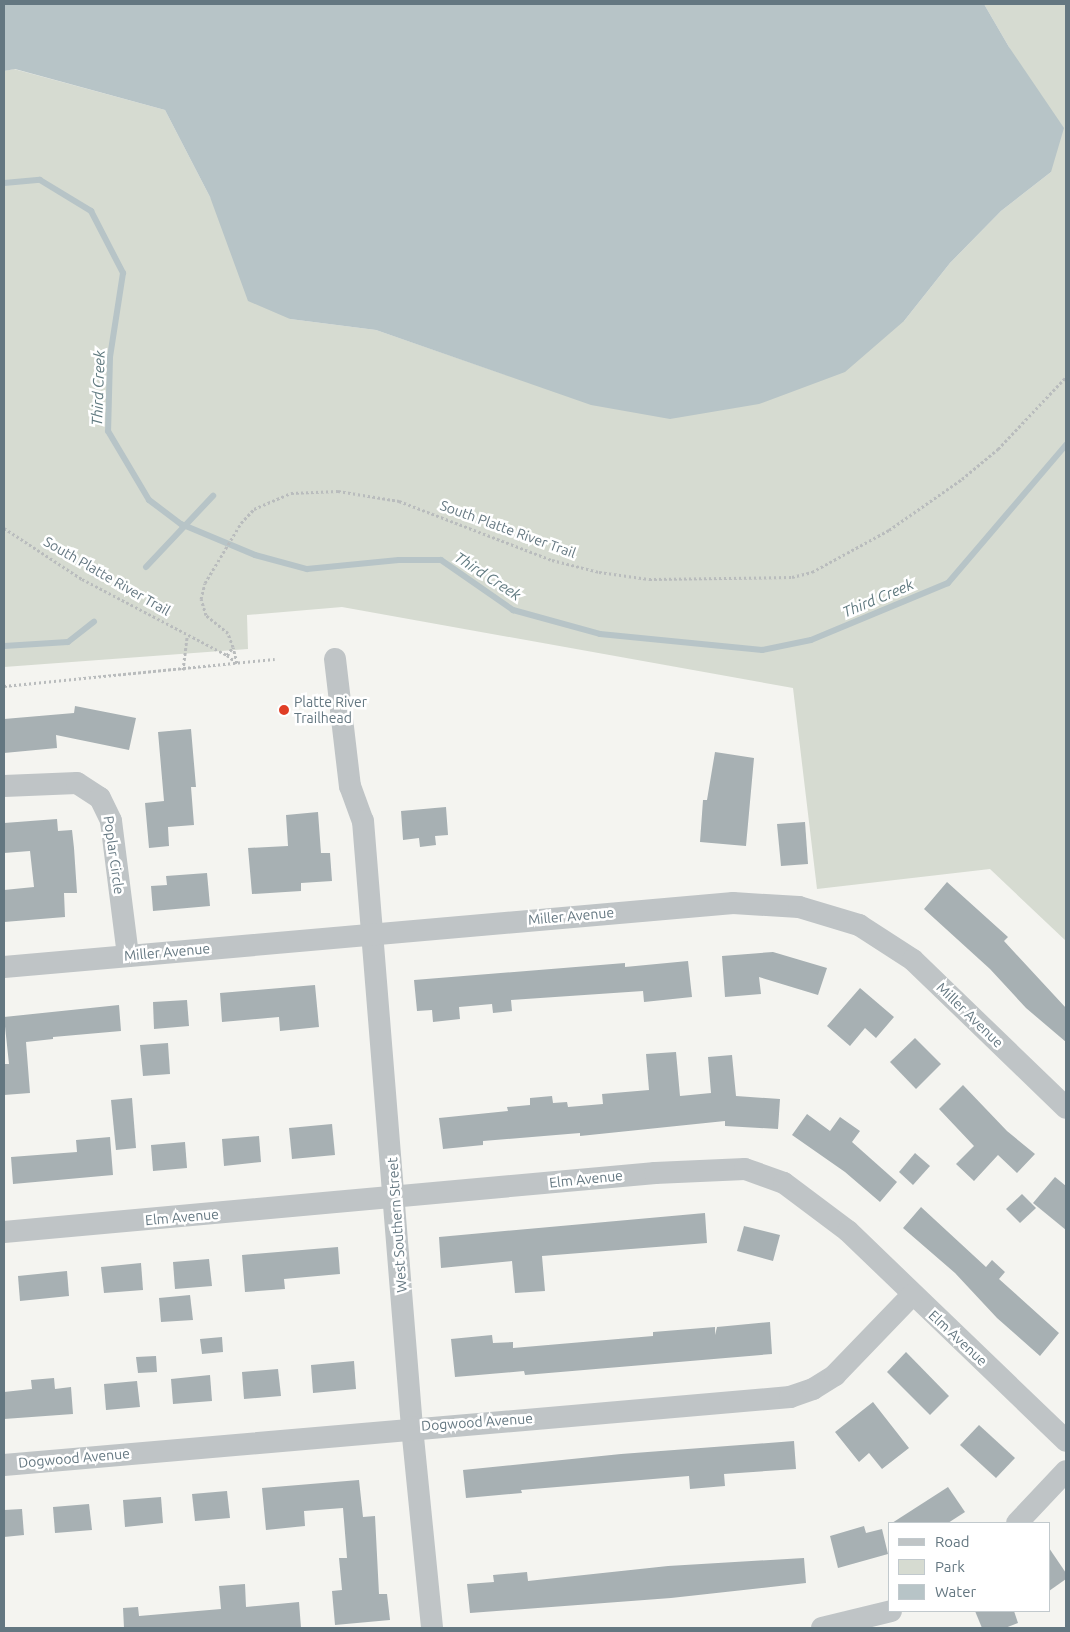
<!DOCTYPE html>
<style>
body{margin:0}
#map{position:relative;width:1070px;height:1632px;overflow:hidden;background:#f4f4f0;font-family:Ubuntu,sans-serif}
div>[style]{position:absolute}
.green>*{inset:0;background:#d6dbd1}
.water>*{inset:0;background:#b7c4c7}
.stream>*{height:6px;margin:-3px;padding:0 3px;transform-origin:3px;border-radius:3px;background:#b7c4c7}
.building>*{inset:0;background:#a7b0b3}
.path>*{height:3px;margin-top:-1.5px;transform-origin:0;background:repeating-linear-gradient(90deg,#b9bcbd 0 2.5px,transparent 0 5px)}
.minor>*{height:22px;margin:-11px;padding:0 11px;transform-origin:11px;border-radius:11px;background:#bfc4c6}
.dots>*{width:14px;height:14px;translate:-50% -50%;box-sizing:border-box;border:2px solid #fff;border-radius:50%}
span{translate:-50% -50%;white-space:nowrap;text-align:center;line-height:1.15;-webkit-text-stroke:5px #fff;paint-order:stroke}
.street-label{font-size:14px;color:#647781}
.poi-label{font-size:14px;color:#647781}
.left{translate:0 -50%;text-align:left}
.water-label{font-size:15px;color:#5f797f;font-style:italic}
.frame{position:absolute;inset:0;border:5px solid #647781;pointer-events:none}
.legend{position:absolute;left:888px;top:1522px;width:162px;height:90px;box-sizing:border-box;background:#fff;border:1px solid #c1c9cd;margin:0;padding:6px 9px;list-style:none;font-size:15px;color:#647781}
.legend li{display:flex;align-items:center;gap:10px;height:25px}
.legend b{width:25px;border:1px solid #c1c9cd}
</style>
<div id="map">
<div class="green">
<i style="clip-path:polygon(984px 4px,1066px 4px,1066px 941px,990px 869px,817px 889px,793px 688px,342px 607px,247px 615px,248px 649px,4px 667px,4px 71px,14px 69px,165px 110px,210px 197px,290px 319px,376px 330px,506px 375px,904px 321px,950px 263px,1001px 211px,1051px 172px,1009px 47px)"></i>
</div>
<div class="water">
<i style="clip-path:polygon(4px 4px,984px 4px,1009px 47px,1064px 128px,1051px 172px,1001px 211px,950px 263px,904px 321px,845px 372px,759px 404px,670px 419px,591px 405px,376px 330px,290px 319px,248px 301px,210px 197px,165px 110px,15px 69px,4px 71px)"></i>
</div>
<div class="stream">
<i style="left:4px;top:183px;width:36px;rotate:-5deg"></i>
<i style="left:40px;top:180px;width:60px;rotate:31.3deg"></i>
<i style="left:91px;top:211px;width:70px;rotate:62.7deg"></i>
<i style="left:123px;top:273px;width:85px;rotate:98.8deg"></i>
<i style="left:110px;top:357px;width:74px;rotate:91.5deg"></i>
<i style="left:108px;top:431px;width:80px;rotate:59.3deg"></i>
<i style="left:149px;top:500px;width:40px;rotate:37deg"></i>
<i style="left:181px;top:524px;width:80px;rotate:22.7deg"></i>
<i style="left:255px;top:555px;width:54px;rotate:15.1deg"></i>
<i style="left:307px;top:569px;width:92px;rotate:-5.6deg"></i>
<i style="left:399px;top:560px;width:42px"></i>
<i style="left:441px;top:560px;width:88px;rotate:34.8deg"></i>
<i style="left:513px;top:610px;width:90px;rotate:15.4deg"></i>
<i style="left:600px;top:634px;width:163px;rotate:5.6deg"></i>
<i style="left:762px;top:650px;width:50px;rotate:-11.5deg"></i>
<i style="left:811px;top:640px;width:148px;rotate:-22.6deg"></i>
<i style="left:948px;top:583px;width:182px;rotate:-49.5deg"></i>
<i style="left:146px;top:567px;width:98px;rotate:-46.7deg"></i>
<i style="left:4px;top:646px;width:64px;rotate:-3.6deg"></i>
<i style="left:68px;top:642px;width:33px;rotate:-38deg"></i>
</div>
<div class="building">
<i style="clip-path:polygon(75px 706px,136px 718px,129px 750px,56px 735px,57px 748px,4px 753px,4px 719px,74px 713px)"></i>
<i style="clip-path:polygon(191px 729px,196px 787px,191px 787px,194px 825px,168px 827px,169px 846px,149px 848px,145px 803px,164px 801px,158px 732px)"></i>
<i style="clip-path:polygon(715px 752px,754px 758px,746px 846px,700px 842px,703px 800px,707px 800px)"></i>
<i style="clip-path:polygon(446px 807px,448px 835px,435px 836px,436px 845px,420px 847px,419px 838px,403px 840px,401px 811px)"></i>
<i style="clip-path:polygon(318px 812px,321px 853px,330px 853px,332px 881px,301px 883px,301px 891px,252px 894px,248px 848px,288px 846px,286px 815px)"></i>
<i style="clip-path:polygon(57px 819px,58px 831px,72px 830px,74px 848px,77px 893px,64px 893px,65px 917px,4px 922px,4px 890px,34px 887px,30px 851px,4px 853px,4px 823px)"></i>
<i style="clip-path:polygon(805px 822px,808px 864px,781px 866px,777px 824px)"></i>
<i style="clip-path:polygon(207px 873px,210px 906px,153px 911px,151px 886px,167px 885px,166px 876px)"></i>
<i style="clip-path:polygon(947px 882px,1008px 937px,1004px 941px,1066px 1008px,1066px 1042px,1026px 1008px,990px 969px,924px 909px)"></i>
<i style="clip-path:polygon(773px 952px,827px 968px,818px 995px,759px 977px,761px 994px,725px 997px,722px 956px)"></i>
<i style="clip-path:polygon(688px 961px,692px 997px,644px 1002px,643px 991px,511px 1000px,512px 1011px,493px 1013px,492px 1004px,459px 1007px,460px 1019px,433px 1022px,432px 1010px,417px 1011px,414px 980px,625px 963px,625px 967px)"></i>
<i style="clip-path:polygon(315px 985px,319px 1027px,280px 1031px,279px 1017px,222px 1022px,220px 993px)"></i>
<i style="clip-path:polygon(860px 988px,894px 1017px,876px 1038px,865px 1028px,850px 1046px,827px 1026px)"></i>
<i style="clip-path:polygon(187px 1000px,189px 1026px,154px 1029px,153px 1002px)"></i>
<i style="clip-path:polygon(119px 1005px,121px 1031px,53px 1037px,53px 1039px,26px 1042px,30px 1093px,4px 1095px,4px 1064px,9px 1064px,4px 1017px)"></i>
<i style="clip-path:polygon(915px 1038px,941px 1064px,916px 1089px,890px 1062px)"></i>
<i style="clip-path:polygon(168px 1043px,170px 1074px,143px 1076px,140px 1045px)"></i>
<i style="clip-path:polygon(676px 1052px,680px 1096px,711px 1093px,708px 1057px,732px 1055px,736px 1096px,780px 1099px,778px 1129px,725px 1126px,725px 1121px,580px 1136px,580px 1133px,483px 1141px,483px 1145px,443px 1149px,439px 1118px,508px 1111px,507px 1107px,530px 1105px,530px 1098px,552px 1096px,553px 1103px,567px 1102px,568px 1107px,603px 1104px,602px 1094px,649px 1090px,646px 1054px)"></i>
<i style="clip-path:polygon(963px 1085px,1007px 1131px,1035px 1154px,1017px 1173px,998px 1155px,974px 1181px,956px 1164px,974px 1146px,939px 1109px)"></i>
<i style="clip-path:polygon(132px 1098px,136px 1148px,116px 1150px,111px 1100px)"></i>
<i style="clip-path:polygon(807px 1114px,830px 1131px,840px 1117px,860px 1131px,852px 1142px,897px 1182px,880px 1202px,845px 1172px,792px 1135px)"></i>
<i style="clip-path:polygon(332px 1124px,335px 1155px,292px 1159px,289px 1128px)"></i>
<i style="clip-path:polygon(259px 1136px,261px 1162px,224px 1166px,222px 1139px)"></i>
<i style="clip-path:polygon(110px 1137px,113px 1175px,13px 1184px,11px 1157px,77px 1152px,76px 1140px)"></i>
<i style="clip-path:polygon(185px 1142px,187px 1168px,153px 1171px,151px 1145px)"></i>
<i style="clip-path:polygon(915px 1153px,930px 1166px,913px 1185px,899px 1172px)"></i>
<i style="clip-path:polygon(1055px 1177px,1066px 1186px,1066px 1230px,1033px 1203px)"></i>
<i style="clip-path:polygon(1022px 1194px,1036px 1208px,1020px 1223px,1006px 1209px)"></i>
<i style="clip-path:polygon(921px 1207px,986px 1267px,992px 1260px,1005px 1272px,999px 1279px,1059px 1333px,1040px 1356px,997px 1318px,955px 1273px,903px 1228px)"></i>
<i style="clip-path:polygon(705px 1213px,707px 1243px,542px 1256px,545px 1291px,515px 1293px,512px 1261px,441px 1268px,439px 1237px)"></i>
<i style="clip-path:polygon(744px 1226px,780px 1235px,773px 1261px,737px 1251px)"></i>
<i style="clip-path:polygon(338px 1247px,340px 1274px,284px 1279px,285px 1289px,245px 1292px,242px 1255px)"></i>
<i style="clip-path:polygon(209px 1259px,212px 1286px,175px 1289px,173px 1262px)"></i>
<i style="clip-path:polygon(141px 1263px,143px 1290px,104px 1293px,101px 1267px)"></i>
<i style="clip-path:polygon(67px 1271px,69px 1296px,20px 1301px,18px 1276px)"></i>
<i style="clip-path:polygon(190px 1295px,193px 1320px,161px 1322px,159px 1298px)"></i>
<i style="clip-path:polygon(770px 1322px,772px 1354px,525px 1375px,524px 1371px,455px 1377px,451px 1339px,492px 1335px,493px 1343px,513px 1342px,513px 1348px,653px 1336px,653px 1332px,715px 1327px,715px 1335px,717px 1327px)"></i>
<i style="clip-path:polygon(222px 1337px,223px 1352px,202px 1354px,200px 1339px)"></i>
<i style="clip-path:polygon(906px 1352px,949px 1396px,930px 1415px,887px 1372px)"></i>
<i style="clip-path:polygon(156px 1356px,157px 1372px,138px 1373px,136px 1357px)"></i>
<i style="clip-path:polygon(354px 1361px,356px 1389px,313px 1393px,311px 1365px)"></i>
<i style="clip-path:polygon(278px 1369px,281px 1396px,244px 1399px,242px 1372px)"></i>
<i style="clip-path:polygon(210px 1375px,212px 1401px,173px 1404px,171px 1379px)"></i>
<i style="clip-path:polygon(54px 1378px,55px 1389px,71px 1387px,73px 1414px,4px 1419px,4px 1392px,32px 1389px,31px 1380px)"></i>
<i style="clip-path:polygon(137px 1381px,140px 1407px,106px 1410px,104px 1384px)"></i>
<i style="clip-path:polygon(873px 1402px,909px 1448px,882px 1469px,869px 1453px,859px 1462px,835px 1432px)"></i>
<i style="clip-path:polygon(979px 1425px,1015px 1458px,996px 1478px,960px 1445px)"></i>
<i style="clip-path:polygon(794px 1441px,796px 1469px,724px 1474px,725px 1486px,690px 1489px,689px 1476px,521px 1490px,522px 1493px,466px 1498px,463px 1470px,621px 1454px)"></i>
<i style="clip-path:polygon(359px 1480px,363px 1517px,375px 1516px,379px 1594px,387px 1594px,390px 1620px,335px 1625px,332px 1591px,342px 1590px,339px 1558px,347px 1558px,343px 1508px,304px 1511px,305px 1526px,266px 1530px,262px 1488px)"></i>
<i style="clip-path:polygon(948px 1487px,965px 1512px,948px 1523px,892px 1523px)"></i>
<i style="clip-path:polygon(227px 1491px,230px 1518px,195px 1521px,192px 1494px)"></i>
<i style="clip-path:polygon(161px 1497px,163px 1523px,125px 1527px,123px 1500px)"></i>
<i style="clip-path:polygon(89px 1504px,92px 1530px,55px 1533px,53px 1507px)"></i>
<i style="clip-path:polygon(22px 1509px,24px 1535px,4px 1537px,4px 1510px)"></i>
<i style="clip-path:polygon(864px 1526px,866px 1533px,882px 1529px,888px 1554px,838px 1568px,830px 1536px)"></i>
<i style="clip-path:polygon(1049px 1548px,1066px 1573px,1066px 1579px,1049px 1591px)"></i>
<i style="clip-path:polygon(804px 1558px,806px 1583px,671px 1598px,470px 1613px,467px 1584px,494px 1582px,493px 1575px,527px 1572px,528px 1581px,668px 1566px)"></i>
<i style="clip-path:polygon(245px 1584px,246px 1607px,299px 1602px,301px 1628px,124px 1628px,123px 1608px,138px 1607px,139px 1616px,221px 1609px,219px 1586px)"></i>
<i style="clip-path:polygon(975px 1611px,1014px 1611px,1018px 1623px,1005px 1628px,982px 1628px)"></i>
</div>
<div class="path">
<i style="left:4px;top:528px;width:93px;rotate:33.2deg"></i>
<i style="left:82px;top:579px;width:164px;rotate:27.7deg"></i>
<i style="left:227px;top:655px;width:10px;rotate:-53deg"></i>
<i style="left:233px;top:647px;width:15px;rotate:-110deg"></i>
<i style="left:228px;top:633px;width:28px;rotate:-141deg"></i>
<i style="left:206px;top:615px;width:17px;rotate:-107deg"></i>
<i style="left:201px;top:599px;width:16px;rotate:-76deg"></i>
<i style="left:205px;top:583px;width:70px;rotate:-59deg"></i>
<i style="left:241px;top:523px;width:19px;rotate:-47deg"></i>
<i style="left:254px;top:509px;width:40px;rotate:-23.4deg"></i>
<i style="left:291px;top:493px;width:47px;rotate:-2.4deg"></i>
<i style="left:338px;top:491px;width:62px;rotate:9.3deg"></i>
<i style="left:399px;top:501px;width:164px;rotate:21.1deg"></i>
<i style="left:552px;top:560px;width:49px;rotate:14.3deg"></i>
<i style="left:599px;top:572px;width:50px;rotate:8deg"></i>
<i style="left:649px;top:579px;width:143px;rotate:-0.8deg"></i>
<i style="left:792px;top:577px;width:21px;rotate:-14deg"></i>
<i style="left:812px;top:572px;width:88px;rotate:-28.6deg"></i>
<i style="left:889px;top:530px;width:89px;rotate:-34.9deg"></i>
<i style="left:962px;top:479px;width:47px;rotate:-39.8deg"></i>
<i style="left:998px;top:449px;width:99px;rotate:-46.6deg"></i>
<i style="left:227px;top:655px;width:13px;rotate:39deg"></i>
<i style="left:237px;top:663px;width:16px;rotate:-104deg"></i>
<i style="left:183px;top:670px;width:34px;rotate:-83deg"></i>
<i style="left:4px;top:686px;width:272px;rotate:-5.7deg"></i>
</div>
<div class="minor">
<i style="left:335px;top:659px;width:128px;rotate:83.3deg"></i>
<i style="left:350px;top:786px;width:37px;rotate:70deg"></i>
<i style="left:363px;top:821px;width:608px;rotate:85.38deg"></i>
<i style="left:412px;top:1427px;width:202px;rotate:84.3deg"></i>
<i style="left:4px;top:786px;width:73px;rotate:-2.4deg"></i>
<i style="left:77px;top:783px;width:27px;rotate:33deg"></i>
<i style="left:100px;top:798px;width:25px;rotate:64deg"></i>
<i style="left:111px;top:821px;width:136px;rotate:82.8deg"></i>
<i style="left:4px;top:967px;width:732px;rotate:-5.02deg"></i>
<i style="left:733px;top:903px;width:66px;rotate:3.5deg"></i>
<i style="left:799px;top:907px;width:63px;rotate:16.7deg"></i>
<i style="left:859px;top:925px;width:64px;rotate:32.9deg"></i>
<i style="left:913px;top:960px;width:213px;rotate:44deg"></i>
<i style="left:4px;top:1232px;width:654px;rotate:-5.18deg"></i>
<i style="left:655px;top:1173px;width:90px;rotate:-2.5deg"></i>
<i style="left:745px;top:1169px;width:41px;rotate:19.7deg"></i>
<i style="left:784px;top:1183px;width:80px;rotate:36.9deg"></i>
<i style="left:848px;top:1231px;width:303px;rotate:43.9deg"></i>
<i style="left:4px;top:1465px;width:789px;rotate:-4.94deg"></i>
<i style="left:790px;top:1397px;width:24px;rotate:-19deg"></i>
<i style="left:813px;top:1389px;width:26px;rotate:-32deg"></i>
<i style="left:835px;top:1375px;width:111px;rotate:-46.1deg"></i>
<i style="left:1017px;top:1523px;width:71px;rotate:-46.7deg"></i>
<i style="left:822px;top:1628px;width:71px;rotate:-13.8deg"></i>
</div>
<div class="dots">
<i style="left:284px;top:710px;background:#e03e25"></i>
</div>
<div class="street-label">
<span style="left:508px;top:529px;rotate:20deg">South Platte River Trail</span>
<span style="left:107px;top:576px;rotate:30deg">South Platte River Trail</span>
<span style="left:114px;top:855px;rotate:82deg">Poplar Circle</span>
<span style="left:571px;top:916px;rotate:-5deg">Miller Avenue</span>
<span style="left:167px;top:952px;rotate:-5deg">Miller Avenue</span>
<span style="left:970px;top:1015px;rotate:44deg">Miller Avenue</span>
<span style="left:586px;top:1179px;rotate:-6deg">Elm Avenue</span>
<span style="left:182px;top:1217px;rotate:-5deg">Elm Avenue</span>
<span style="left:397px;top:1225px;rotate:-94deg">West Southern Street</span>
<span style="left:958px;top:1338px;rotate:43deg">Elm Avenue</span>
<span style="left:477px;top:1422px;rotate:-4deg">Dogwood Avenue</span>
<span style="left:74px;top:1458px;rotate:-5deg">Dogwood Avenue</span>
</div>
<div class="poi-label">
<span class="left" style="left:294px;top:710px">Platte River<br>Trailhead</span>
</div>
<div class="water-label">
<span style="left:98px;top:388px;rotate:-88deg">Third Creek</span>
<span style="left:488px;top:576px;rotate:33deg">Third Creek</span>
<span style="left:878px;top:598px;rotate:-23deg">Third Creek</span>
</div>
<div class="frame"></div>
<ul class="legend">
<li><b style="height:6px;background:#bfc4c6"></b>Road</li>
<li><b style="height:14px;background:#d6dbd1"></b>Park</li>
<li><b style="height:14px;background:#b7c4c7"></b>Water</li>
</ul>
</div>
